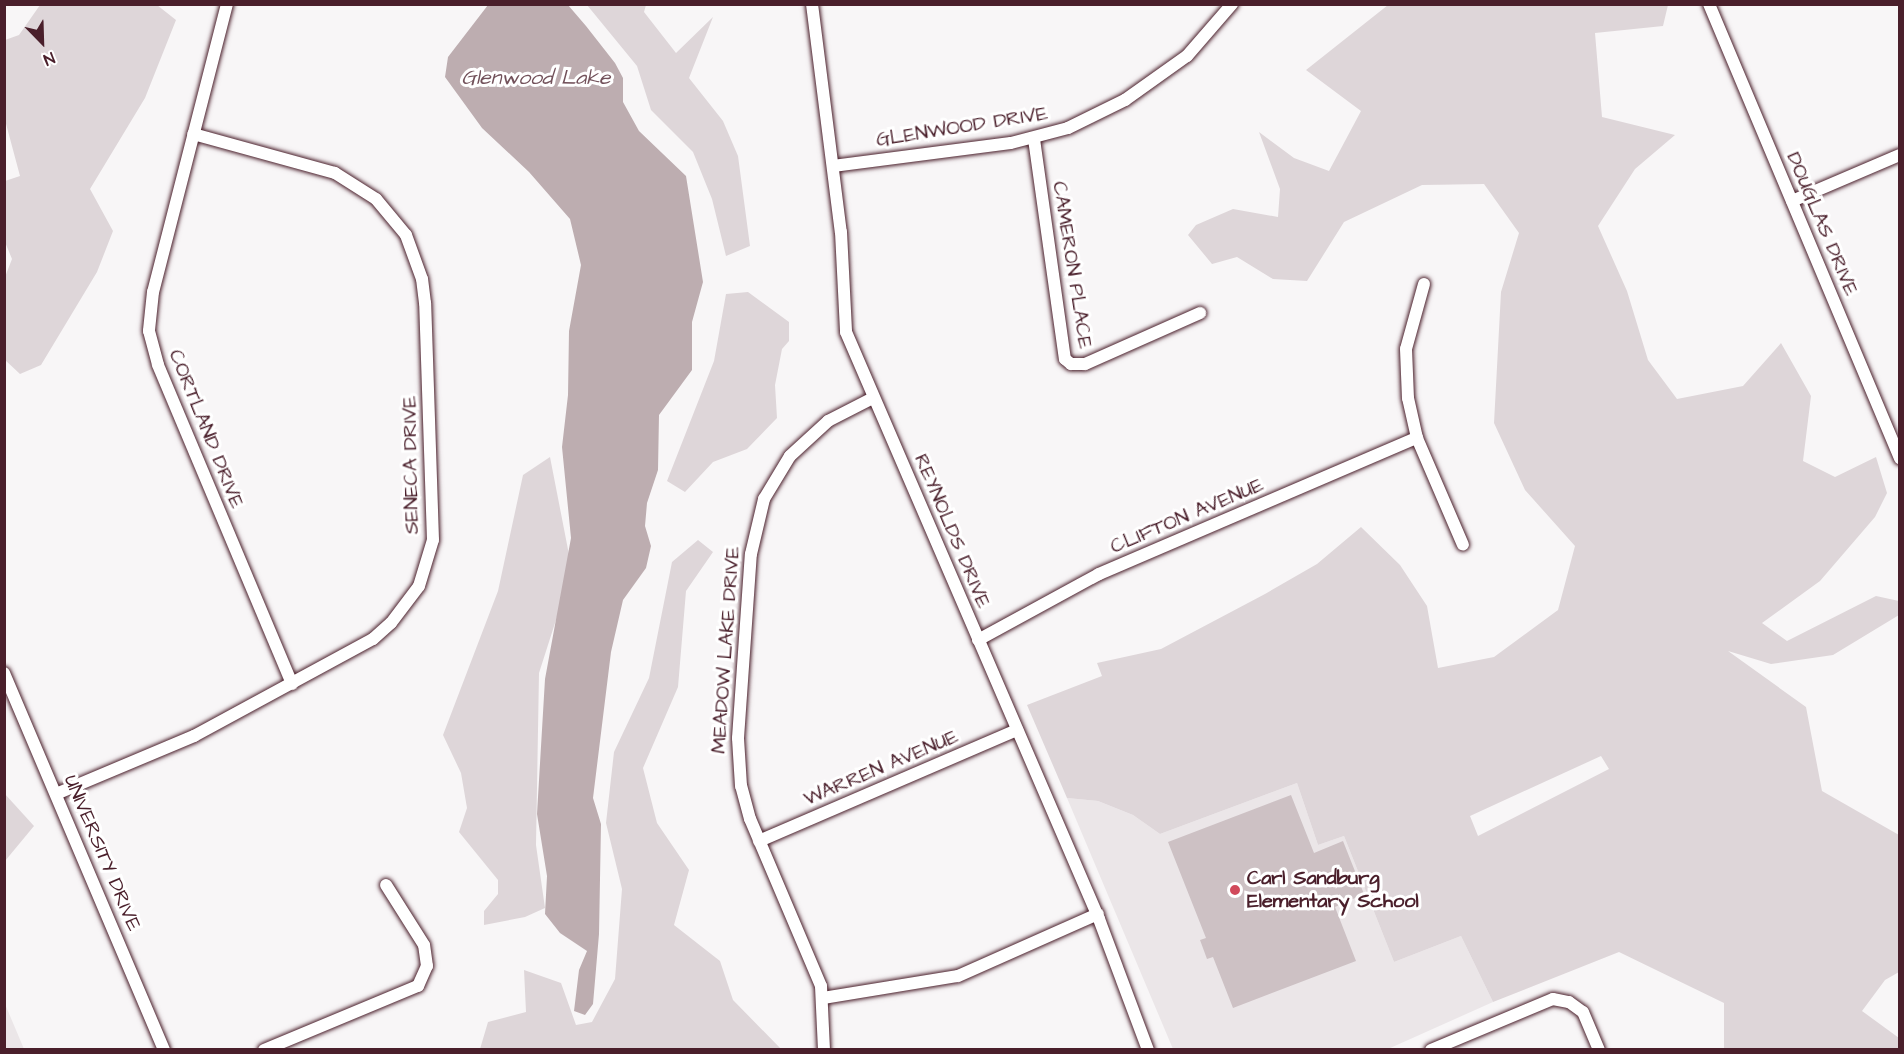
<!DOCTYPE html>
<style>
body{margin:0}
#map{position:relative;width:1904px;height:1054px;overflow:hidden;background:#f8f6f7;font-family:"Architects Daughter",sans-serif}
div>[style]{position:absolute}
.built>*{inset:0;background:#ebe6e8}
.green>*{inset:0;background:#ded6d9}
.water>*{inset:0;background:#bdadb0}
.building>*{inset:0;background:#cdc1c4}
.roads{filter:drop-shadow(0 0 2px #4a1f2b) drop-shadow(0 0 2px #4a1f2b)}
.minor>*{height:12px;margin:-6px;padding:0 6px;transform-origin:6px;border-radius:6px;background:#fff}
.dots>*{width:16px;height:16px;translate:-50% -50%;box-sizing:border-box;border:3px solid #fff;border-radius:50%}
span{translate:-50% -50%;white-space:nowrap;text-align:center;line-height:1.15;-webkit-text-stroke:6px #fff;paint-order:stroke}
.street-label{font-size:20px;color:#4a1f2b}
.poi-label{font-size:20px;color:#4a1f2b;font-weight:700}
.left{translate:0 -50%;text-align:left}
.water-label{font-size:21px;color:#72515a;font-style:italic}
.frame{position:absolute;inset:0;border:6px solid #4a1f2b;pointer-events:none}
.north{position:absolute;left:12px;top:12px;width:60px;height:60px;-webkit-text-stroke:4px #fff;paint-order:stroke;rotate:157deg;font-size:16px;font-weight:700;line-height:24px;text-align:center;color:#4a1f2b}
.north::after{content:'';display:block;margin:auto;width:21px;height:27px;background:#4a1f2b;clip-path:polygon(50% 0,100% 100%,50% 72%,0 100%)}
</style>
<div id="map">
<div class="built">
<i style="clip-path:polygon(1297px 783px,1318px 845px,1344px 836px,1394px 962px,1461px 936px,1493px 1002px,1388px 1049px,1173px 1049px,1067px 798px,1098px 801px,1133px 815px,1160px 834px)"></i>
<i style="clip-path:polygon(4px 1004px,5px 1004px,24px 1049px,5px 1049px)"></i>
</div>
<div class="green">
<i style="clip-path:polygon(40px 5px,157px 5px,176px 20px,145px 98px,90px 189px,113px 231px,97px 272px,41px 365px,20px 374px,4px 359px,5px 277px,12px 259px,5px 242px,5px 181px,20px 176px,5px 120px,5px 40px,19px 35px)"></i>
<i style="clip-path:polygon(587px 5px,646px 5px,644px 12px,676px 53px,713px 17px,689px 78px,723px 121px,738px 156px,750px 246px,726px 256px,712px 199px,693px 152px,651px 110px,637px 66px)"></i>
<i style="clip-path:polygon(evenodd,1388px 5px,1668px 5px,1663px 26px,1595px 33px,1602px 117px,1675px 135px,1635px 169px,1598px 226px,1627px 291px,1648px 360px,1677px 399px,1743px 386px,1781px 343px,1811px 396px,1803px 461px,1835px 477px,1876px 457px,1887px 493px,1875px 517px,1820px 581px,1762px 623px,1787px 641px,1876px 596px,1899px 601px,1899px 615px,1833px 655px,1771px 664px,1728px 651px,1806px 707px,1822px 791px,1899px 835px,1899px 972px,1885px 980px,1862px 1011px,1899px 1038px,1899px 1049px,1724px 1049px,1724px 1003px,1619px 952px,1493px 1002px,1461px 936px,1394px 962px,1344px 836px,1318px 845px,1297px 783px,1160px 834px,1133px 815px,1098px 801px,1067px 798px,1027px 705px,1102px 676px,1097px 663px,1161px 649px,1265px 594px,1317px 564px,1361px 527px,1400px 565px,1427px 606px,1438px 668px,1494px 657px,1558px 610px,1575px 546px,1525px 490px,1494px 423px,1501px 292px,1519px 233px,1484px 184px,1422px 185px,1344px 222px,1307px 281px,1273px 279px,1237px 257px,1212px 264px,1188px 235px,1196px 225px,1233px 209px,1278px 217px,1280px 189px,1259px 132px,1294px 158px,1329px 171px,1361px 111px,1306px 70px,1388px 5px,1601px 756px,1609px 769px,1478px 836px,1470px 816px,1601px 756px)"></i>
<i style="clip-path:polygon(748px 292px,789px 322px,789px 341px,782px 349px,775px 385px,777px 418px,747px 449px,713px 462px,685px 492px,667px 481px,714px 361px,726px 294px)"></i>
<i style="clip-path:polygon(550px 457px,572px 570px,539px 673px,536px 845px,545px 908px,525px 917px,484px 925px,484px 911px,498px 894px,498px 880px,459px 832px,467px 808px,461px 773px,443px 735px,498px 591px,523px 475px)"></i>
<i style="clip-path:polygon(698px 540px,713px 552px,686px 591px,678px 687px,643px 768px,657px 823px,689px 870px,674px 925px,720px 961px,733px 1000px,781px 1049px,480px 1049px,488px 1022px,526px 1012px,524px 970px,561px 983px,576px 1025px,592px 1022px,615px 979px,622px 889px,606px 823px,614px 752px,649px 678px,672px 562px)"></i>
<i style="clip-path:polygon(4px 793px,34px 826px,5px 861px,4px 861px)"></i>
</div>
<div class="water">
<i style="clip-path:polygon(488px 5px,568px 5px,586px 26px,615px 63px,623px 78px,623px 102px,639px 131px,686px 176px,703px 282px,692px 322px,692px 370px,659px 415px,658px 470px,647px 503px,645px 526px,651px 546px,646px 568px,623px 600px,611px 652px,593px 798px,601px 824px,599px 934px,593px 1004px,585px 1015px,574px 1011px,579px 970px,587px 951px,560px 933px,545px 914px,547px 876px,537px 814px,545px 679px,571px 538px,562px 447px,568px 395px,569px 331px,581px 265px,570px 219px,529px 172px,482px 128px,445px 77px,448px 57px)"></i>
</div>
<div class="building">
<i style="clip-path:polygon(1291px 795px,1314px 853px,1343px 841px,1364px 894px,1335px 907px,1356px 961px,1233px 1008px,1213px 957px,1207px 959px,1200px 940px,1206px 938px,1168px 842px)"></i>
</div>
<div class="roads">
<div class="minor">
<i style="left:227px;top:4px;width:297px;rotate:104.4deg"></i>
<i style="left:153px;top:292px;width:39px;rotate:96deg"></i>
<i style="left:149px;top:331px;width:35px;rotate:75deg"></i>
<i style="left:158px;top:365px;width:346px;rotate:67.2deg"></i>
<i style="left:812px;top:4px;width:230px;rotate:82.8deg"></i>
<i style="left:841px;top:232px;width:100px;rotate:87.1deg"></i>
<i style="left:846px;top:332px;width:639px;rotate:66.68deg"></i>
<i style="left:1099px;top:919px;width:140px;rotate:69.5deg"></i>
<i style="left:1709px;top:4px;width:493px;rotate:67.2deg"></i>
<i style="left:1034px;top:139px;width:222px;rotate:82deg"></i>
<i style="left:1065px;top:359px;width:8px;rotate:40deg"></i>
<i style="left:1071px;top:364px;width:14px"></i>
<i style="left:1085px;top:364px;width:126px;rotate:-23.9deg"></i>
<i style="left:833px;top:166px;width:179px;rotate:-7.4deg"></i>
<i style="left:1011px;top:143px;width:59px;rotate:-14.7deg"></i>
<i style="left:1068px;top:128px;width:64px;rotate:-26.2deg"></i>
<i style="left:1125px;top:100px;width:76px;rotate:-35.4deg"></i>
<i style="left:1187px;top:56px;width:69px;rotate:-49.1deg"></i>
<i style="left:1792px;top:201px;width:117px;rotate:-23.1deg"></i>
<i style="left:1424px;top:284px;width:67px;rotate:105.5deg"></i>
<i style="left:1406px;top:349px;width:49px;rotate:87.7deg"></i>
<i style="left:1408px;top:398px;width:41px;rotate:77.3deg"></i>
<i style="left:1417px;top:438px;width:116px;rotate:66.7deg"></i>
<i style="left:978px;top:640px;width:138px;rotate:-28.6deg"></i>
<i style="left:1099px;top:574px;width:346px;rotate:-23.2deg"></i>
<i style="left:4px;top:673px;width:410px;rotate:67deg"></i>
<i style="left:56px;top:794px;width:150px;rotate:-22.8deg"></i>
<i style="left:194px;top:736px;width:204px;rotate:-28.5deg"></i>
<i style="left:373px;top:639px;width:24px;rotate:-42deg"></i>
<i style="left:391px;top:623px;width:46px;rotate:-52.9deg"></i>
<i style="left:419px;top:586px;width:48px;rotate:-73.1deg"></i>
<i style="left:433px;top:540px;width:237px;rotate:-91.9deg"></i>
<i style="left:425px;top:303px;width:24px;rotate:-97deg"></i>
<i style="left:422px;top:279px;width:47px;rotate:-110deg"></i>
<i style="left:406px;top:235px;width:47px;rotate:-129.8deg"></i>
<i style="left:376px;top:199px;width:49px;rotate:-147.6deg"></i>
<i style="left:335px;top:173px;width:147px;rotate:-164.6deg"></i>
<i style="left:759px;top:841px;width:281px;rotate:-23.3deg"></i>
<i style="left:823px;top:998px;width:137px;rotate:-9.3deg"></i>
<i style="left:958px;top:976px;width:153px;rotate:-23.9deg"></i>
<i style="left:264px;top:1050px;width:167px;rotate:-22.6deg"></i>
<i style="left:418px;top:986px;width:22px;rotate:-66deg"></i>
<i style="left:427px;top:966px;width:21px;rotate:-98deg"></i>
<i style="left:424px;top:945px;width:71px;rotate:-122.3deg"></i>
<i style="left:824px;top:1050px;width:64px;rotate:-92.7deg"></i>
<i style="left:821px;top:986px;width:181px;rotate:-113deg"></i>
<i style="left:750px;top:819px;width:34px;rotate:-105deg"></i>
<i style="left:741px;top:786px;width:48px;rotate:-93.6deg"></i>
<i style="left:738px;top:738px;width:184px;rotate:-86deg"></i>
<i style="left:751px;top:554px;width:57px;rotate:-76.7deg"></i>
<i style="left:764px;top:499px;width:50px;rotate:-58.8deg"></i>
<i style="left:790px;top:456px;width:52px;rotate:-42.6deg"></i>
<i style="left:828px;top:421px;width:51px;rotate:-27.1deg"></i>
<i style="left:1431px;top:1050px;width:132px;rotate:-22.7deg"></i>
<i style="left:1553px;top:999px;width:16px;rotate:11deg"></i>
<i style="left:1569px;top:1002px;width:17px;rotate:36deg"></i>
<i style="left:1583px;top:1012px;width:41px;rotate:67.2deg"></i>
</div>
</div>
<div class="dots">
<i style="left:1235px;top:890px;background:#d1495b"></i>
</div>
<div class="street-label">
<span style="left:962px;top:127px;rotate:-9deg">GLENWOOD DRIVE</span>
<span style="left:1822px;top:224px;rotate:67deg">DOUGLAS DRIVE</span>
<span style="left:1072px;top:265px;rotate:81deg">CAMERON PLACE</span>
<span style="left:206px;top:429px;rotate:68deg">CORTLAND DRIVE</span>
<span style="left:411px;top:465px;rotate:-91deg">SENECA DRIVE</span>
<span style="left:1187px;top:516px;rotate:-23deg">CLIFTON AVENUE</span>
<span style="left:952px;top:531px;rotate:67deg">REYNOLDS DRIVE</span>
<span style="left:726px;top:650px;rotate:-86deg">MEADOW LAKE DRIVE</span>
<span style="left:881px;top:768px;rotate:-23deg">WARREN AVENUE</span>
<span style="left:102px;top:853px;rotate:67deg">UNIVERSITY DRIVE</span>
</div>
<div class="poi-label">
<span class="left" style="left:1247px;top:890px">Carl Sandburg<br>Elementary School</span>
</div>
<div class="water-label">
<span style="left:536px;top:78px">Glenwood Lake</span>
</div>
<div class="frame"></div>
<div class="north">N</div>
</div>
